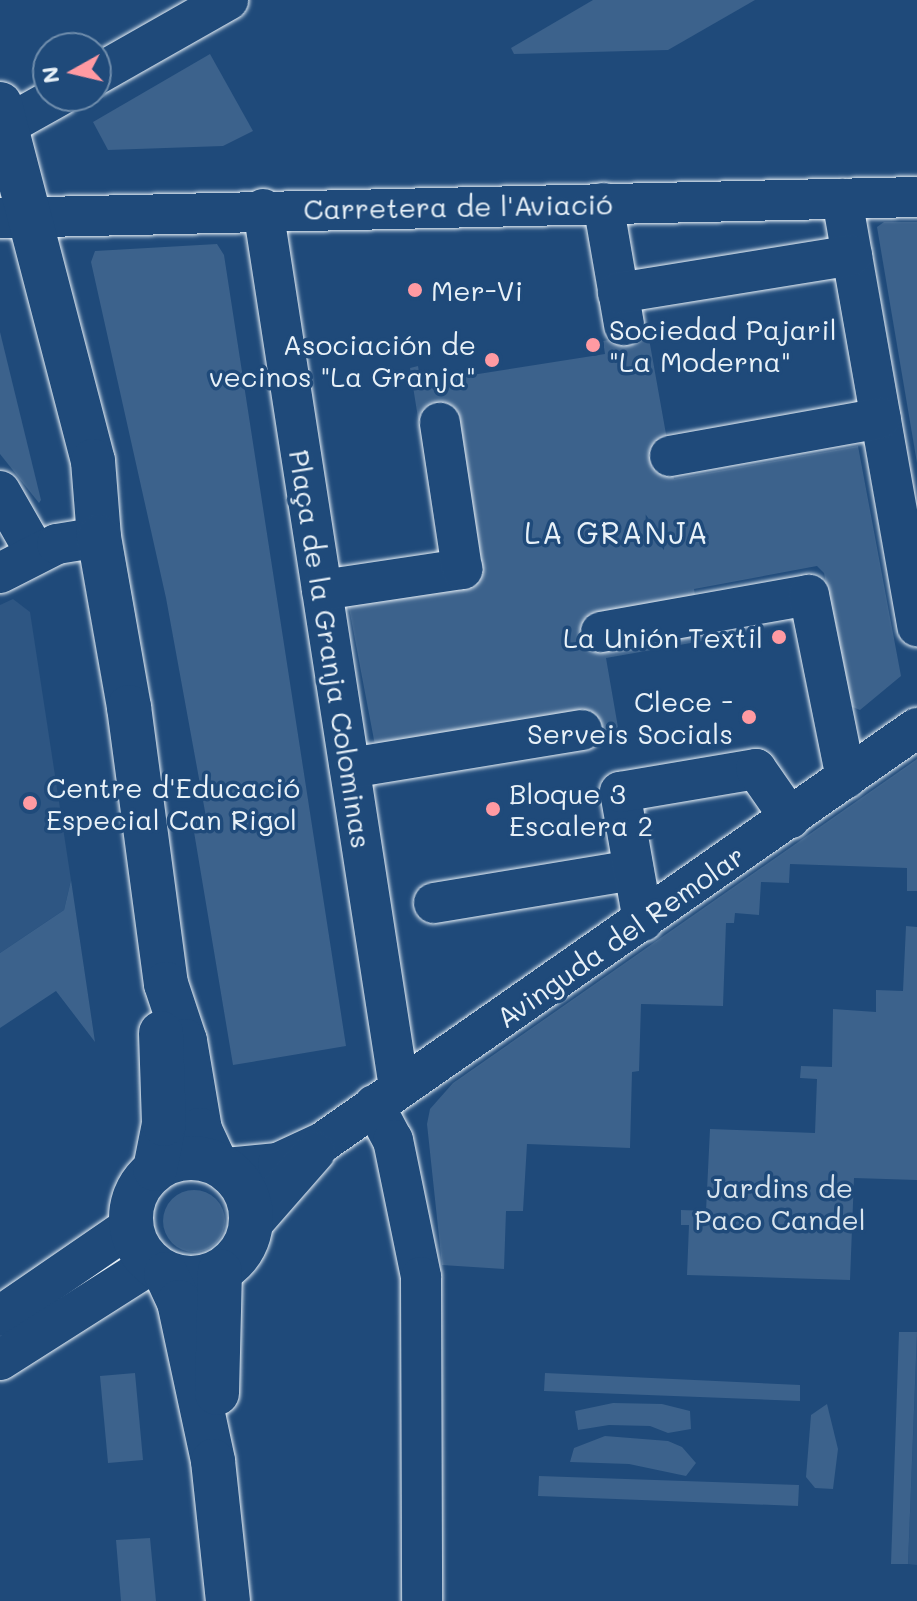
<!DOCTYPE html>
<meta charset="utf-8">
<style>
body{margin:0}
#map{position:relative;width:917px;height:1601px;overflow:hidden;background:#1f4a7a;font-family:Mali,sans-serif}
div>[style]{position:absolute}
.built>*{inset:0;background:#2e5683}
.green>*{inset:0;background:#3c628c}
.round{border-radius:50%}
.roads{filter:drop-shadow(0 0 2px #e8f1f8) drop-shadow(0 0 2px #e8f1f8)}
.minor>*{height:40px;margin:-20px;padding:0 20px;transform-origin:20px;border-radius:20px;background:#1f4a7a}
.major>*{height:44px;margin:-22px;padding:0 22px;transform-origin:22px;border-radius:22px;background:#1f4a7a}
.major>.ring{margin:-22px;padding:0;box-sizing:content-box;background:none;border:44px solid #1f4a7a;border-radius:50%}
.dots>*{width:22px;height:22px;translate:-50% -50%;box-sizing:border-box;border:4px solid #1f4a7a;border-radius:50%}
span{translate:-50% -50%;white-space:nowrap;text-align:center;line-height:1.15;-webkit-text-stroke:7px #1f4a7a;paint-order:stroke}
.street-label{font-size:28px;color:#e8f1f8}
.poi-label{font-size:28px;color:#e8f1f8}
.left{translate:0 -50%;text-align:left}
.right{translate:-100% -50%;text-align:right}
.park-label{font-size:28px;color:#d7e3ed}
.neighbourhood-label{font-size:30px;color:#e8f1f8;letter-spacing:2px}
.north{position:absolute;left:32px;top:32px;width:80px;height:80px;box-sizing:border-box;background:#1f4a7a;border:2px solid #6f8dac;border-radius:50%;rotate:262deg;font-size:22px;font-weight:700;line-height:32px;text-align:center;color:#e8f1f8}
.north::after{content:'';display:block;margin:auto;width:28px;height:36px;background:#ff9aa2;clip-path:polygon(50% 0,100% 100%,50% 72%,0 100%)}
</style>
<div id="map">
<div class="built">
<i style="clip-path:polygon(13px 599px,30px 612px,71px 880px,64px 910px,0 953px,0 605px)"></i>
<i style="clip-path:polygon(917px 1335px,917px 1565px,908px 1564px)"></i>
</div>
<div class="green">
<i style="clip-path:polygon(593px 0,755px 0,668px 50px,514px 54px,511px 48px)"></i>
<i style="clip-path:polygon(210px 54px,253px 131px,223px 146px,108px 150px,93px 122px)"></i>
<i style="clip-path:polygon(884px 222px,917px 222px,917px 463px,877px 227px)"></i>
<i style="clip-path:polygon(217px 244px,224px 255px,346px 1046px,233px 1065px,192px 820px,206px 817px,166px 598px,91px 262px,95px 251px)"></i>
<i style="clip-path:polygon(0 332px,41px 500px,39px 503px,0 454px)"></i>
<i style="clip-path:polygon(648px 333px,674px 479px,858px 446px,901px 676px,860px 710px,850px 706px,824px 573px,817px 566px,694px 589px,702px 641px,606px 658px,620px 739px,381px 777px,342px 571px,440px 555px,410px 368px,418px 366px,421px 383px,605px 354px,603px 341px)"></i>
<i style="clip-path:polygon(917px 759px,917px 891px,907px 891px,907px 868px,790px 864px,789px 883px,761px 882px,759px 915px,735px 913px,734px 923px,726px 923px,723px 1006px,641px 1004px,639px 1071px,632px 1072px,630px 1148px,527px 1144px,523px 1211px,506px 1211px,504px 1269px,442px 1265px,427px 1124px,430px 1109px,453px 1083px)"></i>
<i style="clip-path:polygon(71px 880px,95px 1042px,56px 991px,0 1028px,0 953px,64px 910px)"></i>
<i style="clip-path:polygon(906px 926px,917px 927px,917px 1180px,854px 1178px,850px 1280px,687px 1275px,689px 1225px,681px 1225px,681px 1210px,706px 1211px,710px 1129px,815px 1133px,817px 1079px,800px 1078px,801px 1066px,832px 1067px,833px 1009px,876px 1012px,876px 990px,903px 991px)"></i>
<i class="round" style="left:163px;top:1190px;width:62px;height:62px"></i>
<i style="clip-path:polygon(899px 1332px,917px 1332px,908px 1564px,891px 1564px)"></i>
<i style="clip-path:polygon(135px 1373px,143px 1460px,108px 1463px,100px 1376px)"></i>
<i style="clip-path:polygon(545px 1373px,800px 1385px,800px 1401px,544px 1391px)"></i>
<i style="clip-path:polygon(613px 1403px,662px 1404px,690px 1411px,691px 1429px,668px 1433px,650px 1426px,609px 1425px,578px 1430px,575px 1411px)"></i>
<i style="clip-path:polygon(827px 1404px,838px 1449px,833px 1489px,815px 1488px,806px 1477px,811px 1415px)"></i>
<i style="clip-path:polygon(605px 1436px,668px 1441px,682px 1447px,696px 1463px,686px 1476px,629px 1464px,570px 1462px,574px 1448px)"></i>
<i style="clip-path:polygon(539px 1476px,799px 1485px,798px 1506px,538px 1496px)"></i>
<i style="clip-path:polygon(150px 1538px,156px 1601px,121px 1601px,116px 1540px)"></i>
</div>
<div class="roads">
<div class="minor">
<i style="left:96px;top:75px;width:152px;rotate:-29.6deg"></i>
<i style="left:0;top:129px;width:68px;rotate:-29.2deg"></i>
<i style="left:842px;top:199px;width:434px;rotate:80deg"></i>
<i style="left:603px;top:203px;width:124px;rotate:80.2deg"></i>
<i style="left:263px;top:209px;width:889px;rotate:81.2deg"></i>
<i style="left:0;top:218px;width:917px;rotate:-1.31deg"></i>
<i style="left:618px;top:293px;width:237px;rotate:-9.2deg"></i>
<i style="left:670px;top:456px;width:214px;rotate:-10.2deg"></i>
<i style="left:0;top:491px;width:70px;rotate:60.2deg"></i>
<i style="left:0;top:573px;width:64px;rotate:-27deg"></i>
<i style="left:57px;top:544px;width:43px;rotate:-9.5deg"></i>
<i style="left:322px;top:590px;width:142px;rotate:-8.5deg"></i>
<i style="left:462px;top:569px;width:148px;rotate:-98.6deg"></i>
<i style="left:601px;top:632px;width:211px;rotate:-10.1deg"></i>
<i style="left:809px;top:595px;width:187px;rotate:78.6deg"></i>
<i style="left:350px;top:768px;width:235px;rotate:-9.3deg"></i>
<i style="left:434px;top:903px;width:202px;rotate:-9.4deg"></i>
<i style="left:643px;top:921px;width:131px;rotate:-100.1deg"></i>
<i style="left:620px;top:792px;width:138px;rotate:-9.6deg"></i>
<i style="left:756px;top:769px;width:60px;rotate:55.2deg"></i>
<i style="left:374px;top:1105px;width:40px;rotate:62deg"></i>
<i style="left:393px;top:1140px;width:140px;rotate:78.4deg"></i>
<i style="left:421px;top:1277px;width:324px;rotate:89.8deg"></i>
<i style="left:226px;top:1168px;width:52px;rotate:-5.5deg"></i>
<i style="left:278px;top:1163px;width:50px;rotate:-25deg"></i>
<i style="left:323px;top:1142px;width:724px;rotate:-34.88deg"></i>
<i style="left:251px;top:1225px;width:97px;rotate:-48.8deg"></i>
<i style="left:0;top:1316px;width:159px;rotate:-34.5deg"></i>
<i style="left:0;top:1360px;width:179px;rotate:-32.4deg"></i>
</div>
<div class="major">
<i style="left:0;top:104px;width:369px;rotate:75.4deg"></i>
<i style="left:93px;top:461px;width:76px;rotate:85.5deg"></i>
<i style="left:99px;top:537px;width:173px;rotate:80deg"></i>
<i style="left:129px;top:707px;width:279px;rotate:82.4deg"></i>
<i style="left:166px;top:984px;width:60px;rotate:71.6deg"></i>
<i style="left:185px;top:1041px;width:90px;rotate:80.4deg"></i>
<i style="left:200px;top:1130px;width:35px;rotate:65deg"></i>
<i class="ring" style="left:131px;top:1158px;width:76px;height:76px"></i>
<i style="left:155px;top:1169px;width:46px;rotate:-78.7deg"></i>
<i style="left:164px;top:1124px;width:91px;rotate:-91.9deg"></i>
<i style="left:166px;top:1274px;width:31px;rotate:65deg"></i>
<i style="left:179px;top:1302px;width:163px;rotate:77.9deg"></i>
<i style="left:213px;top:1461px;width:141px;rotate:83.9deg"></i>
<i style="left:217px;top:1393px;width:122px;rotate:-88.6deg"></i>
</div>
</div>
<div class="dots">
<i style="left:415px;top:290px;background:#ff9aa2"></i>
<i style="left:593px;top:345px;background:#ff9aa2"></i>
<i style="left:492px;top:360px;background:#ff9aa2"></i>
<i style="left:779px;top:637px;background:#ff9aa2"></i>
<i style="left:749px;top:717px;background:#ff9aa2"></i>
<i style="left:30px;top:803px;background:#ff9aa2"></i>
<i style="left:493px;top:809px;background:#ff9aa2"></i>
</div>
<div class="street-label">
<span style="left:458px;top:206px;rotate:-1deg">Carretera de l'Aviació</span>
<span style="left:331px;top:649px;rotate:81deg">Plaça de la Granja Colominas</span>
<span style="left:620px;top:936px;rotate:-35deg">Avinguda del Remolar</span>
</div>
<div class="poi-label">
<span class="left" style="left:431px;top:290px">Mer-Vi</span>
<span class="left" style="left:609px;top:345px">Sociedad Pajaril<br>"La Moderna"</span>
<span class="right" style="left:476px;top:360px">Asociación de<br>vecinos "La Granja"</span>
<span class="right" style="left:763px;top:637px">La Unión Textil</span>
<span class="right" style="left:733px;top:717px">Clece -<br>Serveis Socials</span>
<span class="left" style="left:46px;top:803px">Centre d'Educació<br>Especial Can Rigol</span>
<span class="left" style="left:509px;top:809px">Bloque 3<br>Escalera 2</span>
</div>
<div class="park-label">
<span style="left:780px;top:1203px">Jardins de<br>Paco Candel</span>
</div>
<div class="neighbourhood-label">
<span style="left:617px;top:532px">LA GRANJA</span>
</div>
<div class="north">N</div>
</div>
